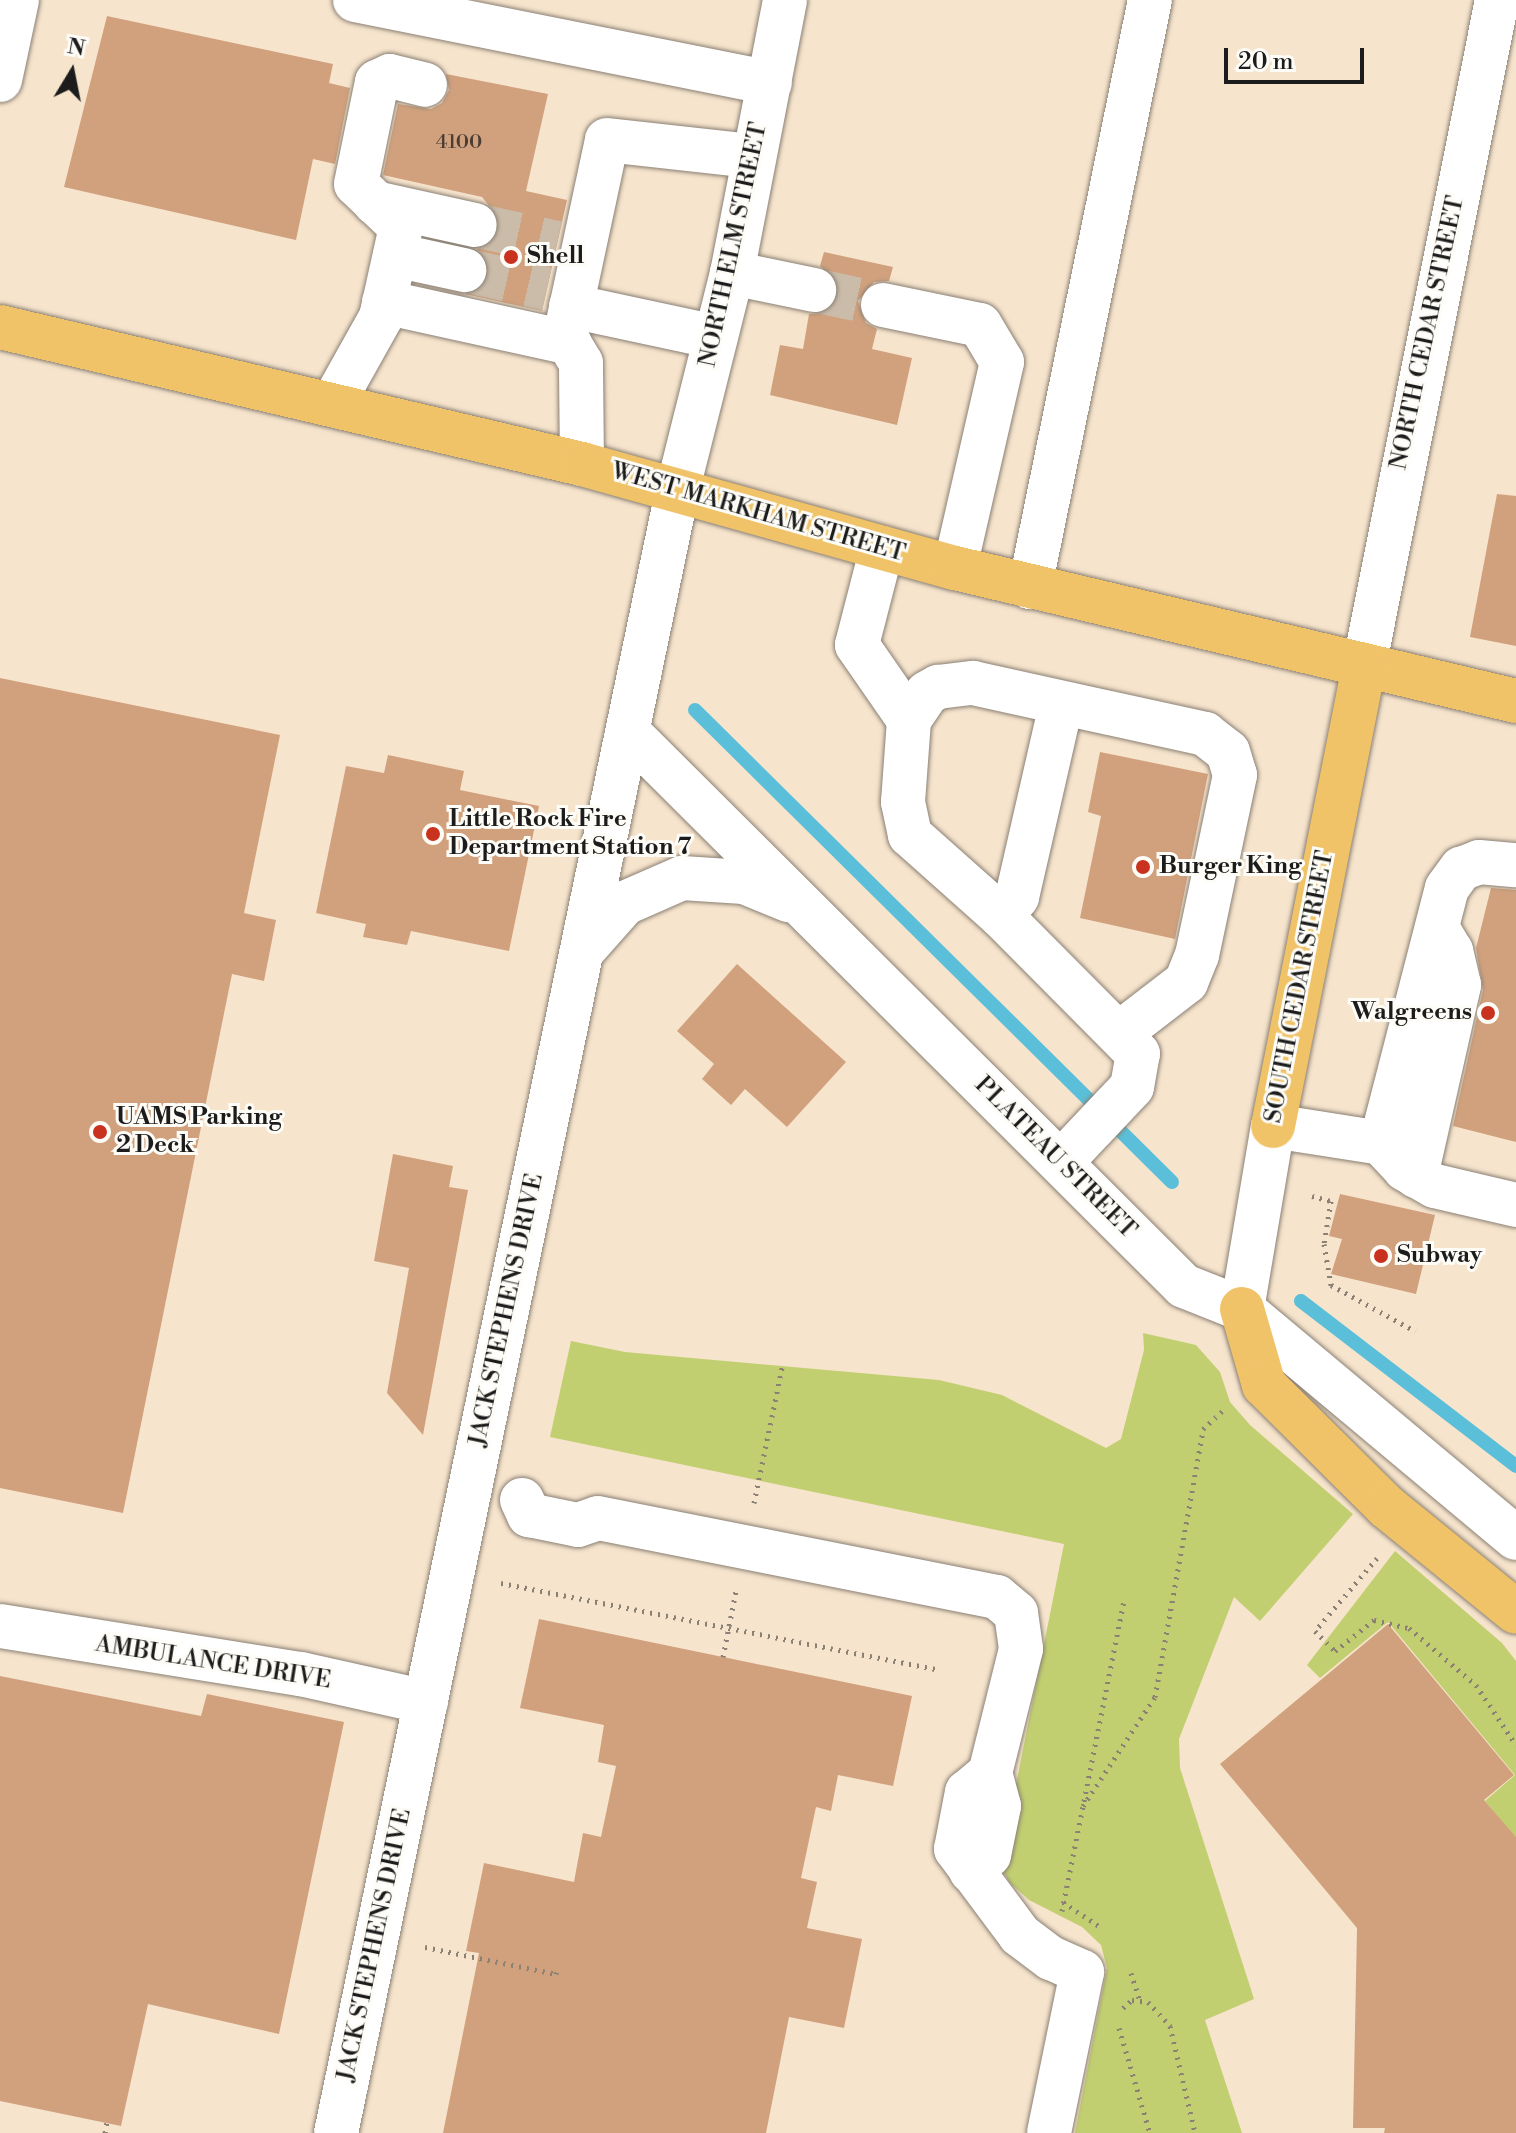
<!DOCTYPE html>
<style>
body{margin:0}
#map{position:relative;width:1516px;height:2133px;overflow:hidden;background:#f7e4cd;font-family:"Libre Bodoni",serif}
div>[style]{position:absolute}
.green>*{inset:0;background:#c2cf71}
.stream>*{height:14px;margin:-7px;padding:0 7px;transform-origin:7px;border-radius:7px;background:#5bbfd9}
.building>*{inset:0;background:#d1a17e}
.minor-tunnel>*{height:44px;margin-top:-22px;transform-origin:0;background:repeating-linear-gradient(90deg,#cbbcaa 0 44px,transparent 0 66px)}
.path>*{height:5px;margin-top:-2.5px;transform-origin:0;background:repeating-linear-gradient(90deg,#8a8074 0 2px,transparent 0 8px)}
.roads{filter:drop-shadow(0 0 2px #8a8074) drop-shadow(0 0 2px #8a8074)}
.minor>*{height:44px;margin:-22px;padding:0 22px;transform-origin:22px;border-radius:22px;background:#fff}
.major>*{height:44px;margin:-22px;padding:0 22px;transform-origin:22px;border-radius:22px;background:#f1c369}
.dots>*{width:22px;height:22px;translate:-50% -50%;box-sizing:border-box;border:4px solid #fdfcf7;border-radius:50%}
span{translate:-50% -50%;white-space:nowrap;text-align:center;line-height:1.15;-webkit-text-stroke:6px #fdfcf7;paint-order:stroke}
.number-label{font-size:20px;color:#493d34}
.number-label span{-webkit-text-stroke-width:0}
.street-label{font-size:24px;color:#1c1c1c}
.poi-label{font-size:24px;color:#1c1c1c;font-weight:700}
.left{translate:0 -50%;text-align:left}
.right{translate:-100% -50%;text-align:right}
.north{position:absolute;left:32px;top:32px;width:80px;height:80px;-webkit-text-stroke:6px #fdfcf7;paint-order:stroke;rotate:10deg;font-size:22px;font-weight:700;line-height:32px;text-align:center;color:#1c1c1c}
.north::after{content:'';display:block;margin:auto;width:28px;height:36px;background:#1c1c1c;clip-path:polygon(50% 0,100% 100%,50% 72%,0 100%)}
.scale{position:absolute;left:1224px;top:48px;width:140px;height:36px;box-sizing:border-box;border:4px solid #1c1c1c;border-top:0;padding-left:10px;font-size:24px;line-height:28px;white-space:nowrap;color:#1c1c1c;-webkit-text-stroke:6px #fdfcf7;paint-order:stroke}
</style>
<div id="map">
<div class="green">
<i style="clip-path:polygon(1143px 1333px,1196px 1345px,1220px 1372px,1230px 1402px,1250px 1425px,1353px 1514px,1260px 1621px,1234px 1597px,1179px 1739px,1180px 1768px,1254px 1999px,1205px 2020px,1242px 2133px,1075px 2133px,1107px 1968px,1101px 1945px,1082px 1927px,1029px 1900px,1010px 1883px,1000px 1865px,1064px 1544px,550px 1437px,571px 1341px,625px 1352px,939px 1380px,1002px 1395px,1106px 1448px,1121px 1439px,1144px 1350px)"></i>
<i style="clip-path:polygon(1395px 1551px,1502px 1643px,1516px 1661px,1516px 1838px,1485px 1801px,1515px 1775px,1388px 1622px,1320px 1678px,1307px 1665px)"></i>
</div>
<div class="stream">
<i style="left:695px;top:710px;width:671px;rotate:44.7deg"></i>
<i style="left:1301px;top:1301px;width:271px;rotate:37.5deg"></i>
</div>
<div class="building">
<i style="clip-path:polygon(107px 16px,333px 64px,329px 83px,350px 88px,335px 164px,313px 159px,296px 240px,64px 187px)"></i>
<i style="clip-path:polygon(446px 74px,548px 94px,526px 191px,567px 200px,542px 311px,465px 294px,483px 286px,488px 263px,477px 249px,493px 242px,499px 230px,498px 217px,482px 197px,383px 175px,398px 104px,431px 109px,442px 103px,449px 90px)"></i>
<i style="clip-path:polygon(824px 252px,893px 267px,889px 281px,874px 282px,858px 301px,866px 323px,877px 329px,872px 349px,912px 358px,897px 425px,770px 395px,780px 345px,803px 349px,809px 314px,823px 313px,838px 296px,837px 281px,820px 266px)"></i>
<i style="clip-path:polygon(1497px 494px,1516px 496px,1516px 646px,1470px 637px)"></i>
<i style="clip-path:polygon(0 678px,280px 735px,244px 913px,276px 920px,264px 981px,232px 974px,123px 1513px,0 1488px)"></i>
<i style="clip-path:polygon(1100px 752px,1208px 774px,1175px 939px,1080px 918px,1101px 816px,1088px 812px)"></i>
<i style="clip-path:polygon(388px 755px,464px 771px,460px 790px,539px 806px,509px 951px,411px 931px,407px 945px,363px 937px,366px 924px,316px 913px,346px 766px,384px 773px)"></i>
<i style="clip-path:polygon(1491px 888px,1516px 890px,1516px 1142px,1453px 1126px,1483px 990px,1476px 948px)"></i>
<i style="clip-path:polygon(737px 964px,846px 1062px,787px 1127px,745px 1089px,731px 1105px,702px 1079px,714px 1064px,677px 1031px)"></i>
<i style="clip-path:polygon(393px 1154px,453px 1166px,449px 1187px,468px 1190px,423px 1435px,387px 1393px,409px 1268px,374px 1261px)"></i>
<i style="clip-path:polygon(1340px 1194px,1435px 1215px,1416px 1294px,1331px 1274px,1342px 1239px,1329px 1236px)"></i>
<i style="clip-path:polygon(539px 1619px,912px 1696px,893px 1786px,838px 1775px,831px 1811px,816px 1807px,801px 1878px,817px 1882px,807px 1928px,862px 1939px,844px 2028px,789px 2017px,766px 2133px,443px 2133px,479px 1953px,466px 1951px,484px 1863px,574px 1882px,583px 1833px,601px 1837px,616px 1766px,598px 1762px,604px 1725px,520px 1708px)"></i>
<i style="clip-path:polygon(1388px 1624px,1514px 1775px,1484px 1800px,1516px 1837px,1516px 2133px,1384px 2133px,1385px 2128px,1353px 2128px,1357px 1928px,1220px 1764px)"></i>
<i style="clip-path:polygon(0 1676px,201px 1716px,207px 1694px,344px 1722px,279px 2034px,148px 2004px,121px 2126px,0 2101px)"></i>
</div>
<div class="minor-tunnel">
<i style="left:475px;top:225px;width:84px;rotate:12.4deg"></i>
<i style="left:464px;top:270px;width:85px;rotate:12.9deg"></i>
<i style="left:814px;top:290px;width:71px;rotate:12.3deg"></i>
</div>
<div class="path">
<i style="left:1312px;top:1196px;width:20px;rotate:15deg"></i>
<i style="left:1331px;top:1201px;width:44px;rotate:99.2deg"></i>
<i style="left:1324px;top:1244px;width:42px;rotate:80.3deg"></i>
<i style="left:1331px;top:1285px;width:96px;rotate:28.7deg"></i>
<i style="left:754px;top:1503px;width:143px;rotate:-78.3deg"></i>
<i style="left:1377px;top:1558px;width:96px;rotate:130.3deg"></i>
<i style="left:1315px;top:1631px;width:28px;rotate:45deg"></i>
<i style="left:1335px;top:1651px;width:50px;rotate:-38.5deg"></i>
<i style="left:1374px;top:1620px;width:36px;rotate:13deg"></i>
<i style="left:1409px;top:1628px;width:88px;rotate:40.4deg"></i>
<i style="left:1476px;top:1685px;width:72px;rotate:56.3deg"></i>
<i style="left:501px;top:1583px;width:444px;rotate:11.2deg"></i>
<i style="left:723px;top:1657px;width:67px;rotate:-78.9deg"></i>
<i style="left:1083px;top:1806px;width:131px;rotate:-56.6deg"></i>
<i style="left:1155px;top:1697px;width:272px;rotate:-79.8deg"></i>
<i style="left:1203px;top:1429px;width:26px;rotate:-43deg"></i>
<i style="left:1063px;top:1902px;width:47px;rotate:33.7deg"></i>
<i style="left:1062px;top:1911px;width:315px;rotate:-78.7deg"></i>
<i style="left:425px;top:1947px;width:134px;rotate:11.6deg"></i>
<i style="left:556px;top:1974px;width:5px;rotate:-79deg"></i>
<i style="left:1131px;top:1973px;width:28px;rotate:72deg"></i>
<i style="left:1123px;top:2008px;width:12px;rotate:-42deg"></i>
<i style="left:1132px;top:2000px;width:16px;rotate:7deg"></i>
<i style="left:1148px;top:2002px;width:33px;rotate:47deg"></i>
<i style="left:1170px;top:2026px;width:110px;rotate:76.8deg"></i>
<i style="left:1119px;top:2028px;width:109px;rotate:73.6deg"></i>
<i style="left:105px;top:2133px;width:11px;rotate:-80deg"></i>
</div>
<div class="roads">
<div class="minor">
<i style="left:355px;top:0;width:423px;rotate:11.3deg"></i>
<i style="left:0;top:80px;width:82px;rotate:-78deg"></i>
<i style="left:375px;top:203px;width:102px;rotate:12.4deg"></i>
<i style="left:395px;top:255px;width:71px;rotate:12.3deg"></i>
<i style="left:732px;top:273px;width:84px;rotate:11.7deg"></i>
<i style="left:384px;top:302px;width:190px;rotate:12.4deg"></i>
<i style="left:883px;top:305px;width:99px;rotate:11.7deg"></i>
<i style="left:980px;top:325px;width:43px;rotate:59.3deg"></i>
<i style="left:1002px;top:362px;width:211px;rotate:102.9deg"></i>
<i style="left:571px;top:306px;width:148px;rotate:12.1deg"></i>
<i style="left:333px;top:403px;width:98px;rotate:-60.8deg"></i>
<i style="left:381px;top:317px;width:92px;rotate:-77.5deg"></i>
<i style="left:401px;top:227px;width:62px;rotate:-136.3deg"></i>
<i style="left:356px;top:184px;width:104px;rotate:-78.4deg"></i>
<i style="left:377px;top:82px;width:14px;rotate:-25deg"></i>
<i style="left:390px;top:76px;width:36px;rotate:14deg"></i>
<i style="left:582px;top:464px;width:101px;rotate:-90.6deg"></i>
<i style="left:581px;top:363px;width:31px;rotate:-121deg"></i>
<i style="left:565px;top:336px;width:200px;rotate:-77.9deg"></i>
<i style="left:607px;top:140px;width:147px;rotate:6.3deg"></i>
<i style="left:882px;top:548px;width:100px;rotate:104.5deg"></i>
<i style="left:857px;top:645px;width:91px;rotate:55.3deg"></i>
<i style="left:1030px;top:587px;width:599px;rotate:-78.45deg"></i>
<i style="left:1364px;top:667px;width:680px;rotate:-78.72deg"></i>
<i style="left:630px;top:734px;width:782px;rotate:44.9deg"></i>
<i style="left:1184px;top:1286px;width:62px;rotate:21.6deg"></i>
<i style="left:1242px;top:1309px;width:357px;rotate:39.9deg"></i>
<i style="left:1001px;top:916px;width:25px;rotate:-50deg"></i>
<i style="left:1017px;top:897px;width:197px;rotate:-77.1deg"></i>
<i style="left:584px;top:949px;width:62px;rotate:-48.3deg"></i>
<i style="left:625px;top:903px;width:62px;rotate:-23.7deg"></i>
<i style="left:682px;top:878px;width:62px;rotate:3.7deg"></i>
<i style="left:744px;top:882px;width:48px;rotate:22.2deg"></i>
<i style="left:1381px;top:1143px;width:263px;rotate:-75.5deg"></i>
<i style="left:1447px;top:888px;width:24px;rotate:-54deg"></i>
<i style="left:1461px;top:869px;width:19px;rotate:-21deg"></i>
<i style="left:1479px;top:862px;width:37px;rotate:5deg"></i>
<i style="left:1061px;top:1162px;width:103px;rotate:-46.6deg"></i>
<i style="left:1132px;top:1087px;width:34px;rotate:-80deg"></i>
<i style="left:1138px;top:1054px;width:194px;rotate:-134.8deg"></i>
<i style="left:1001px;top:916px;width:122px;rotate:-138.3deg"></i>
<i style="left:910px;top:835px;width:34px;rotate:-102deg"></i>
<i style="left:903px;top:802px;width:82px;rotate:-85.8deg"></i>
<i style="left:909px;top:720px;width:32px;rotate:-56deg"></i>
<i style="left:927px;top:693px;width:13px;rotate:-29deg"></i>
<i style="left:938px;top:687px;width:35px;rotate:-7deg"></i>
<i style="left:973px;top:683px;width:238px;rotate:12.4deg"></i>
<i style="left:1205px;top:734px;width:29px;rotate:38deg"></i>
<i style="left:1228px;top:752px;width:24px;rotate:73deg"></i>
<i style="left:1235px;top:775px;width:184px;rotate:101.9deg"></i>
<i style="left:1197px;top:955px;width:29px;rotate:112deg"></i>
<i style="left:1186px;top:982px;width:82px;rotate:142.4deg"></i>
<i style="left:1416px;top:1176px;width:196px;rotate:-77.3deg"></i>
<i style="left:1459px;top:985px;width:35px;rotate:-103deg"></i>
<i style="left:1451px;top:951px;width:27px;rotate:-121deg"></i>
<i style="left:1242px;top:1309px;width:186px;rotate:-80.4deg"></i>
<i style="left:1273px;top:1126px;width:109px;rotate:8.9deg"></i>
<i style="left:1381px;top:1143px;width:35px;rotate:47deg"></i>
<i style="left:1405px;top:1169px;width:34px;rotate:30deg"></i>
<i style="left:1435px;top:1186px;width:83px;rotate:13.2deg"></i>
<i style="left:522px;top:1500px;width:17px;rotate:65deg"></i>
<i style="left:529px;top:1515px;width:50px;rotate:11.5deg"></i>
<i style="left:578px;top:1525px;width:21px;rotate:-19deg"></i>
<i style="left:598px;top:1518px;width:407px;rotate:11.2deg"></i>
<i style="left:997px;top:1597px;width:25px;rotate:40deg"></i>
<i style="left:1016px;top:1613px;width:36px;rotate:82deg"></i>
<i style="left:1021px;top:1649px;width:128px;rotate:104deg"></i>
<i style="left:990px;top:1773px;width:30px;rotate:140deg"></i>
<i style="left:967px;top:1792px;width:58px;rotate:100.9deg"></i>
<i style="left:956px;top:1849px;width:107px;rotate:53.3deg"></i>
<i style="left:1020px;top:1935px;width:39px;rotate:37deg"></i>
<i style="left:1051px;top:1958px;width:34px;rotate:24deg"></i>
<i style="left:1082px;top:1972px;width:164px;rotate:101.6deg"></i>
<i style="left:0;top:1626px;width:305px;rotate:9.1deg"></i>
<i style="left:301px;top:1674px;width:128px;rotate:12.6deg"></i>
<i style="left:971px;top:1871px;width:24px;rotate:-42deg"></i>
<i style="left:989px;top:1855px;width:50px;rotate:-78.5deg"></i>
<i style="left:999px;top:1806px;width:34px;rotate:-105deg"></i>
<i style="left:336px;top:2133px;width:1680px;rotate:-78.26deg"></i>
<i style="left:678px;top:488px;width:222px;rotate:-75.9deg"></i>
<i style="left:732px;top:273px;width:278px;rotate:-79deg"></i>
</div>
<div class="major">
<i style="left:0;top:327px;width:598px;rotate:13.25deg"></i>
<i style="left:582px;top:464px;width:387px;rotate:15.6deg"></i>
<i style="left:955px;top:568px;width:577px;rotate:13.34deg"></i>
<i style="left:1273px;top:1126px;width:468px;rotate:-78.8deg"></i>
<i style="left:1242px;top:1309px;width:79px;rotate:73.9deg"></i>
<i style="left:1264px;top:1385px;width:173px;rotate:44.8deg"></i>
<i style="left:1387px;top:1507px;width:166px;rotate:39.1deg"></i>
</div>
</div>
<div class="dots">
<i style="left:511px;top:257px;background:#c8321e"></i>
<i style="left:433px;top:834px;background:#c8321e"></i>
<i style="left:1143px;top:867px;background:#c8321e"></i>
<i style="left:1488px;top:1013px;background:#c8321e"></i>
<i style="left:100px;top:1132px;background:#c8321e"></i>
<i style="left:1381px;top:1256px;background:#c8321e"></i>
</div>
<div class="number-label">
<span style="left:459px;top:142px">4100</span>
</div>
<div class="street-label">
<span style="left:734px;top:245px;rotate:-78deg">NORTH ELM STREET</span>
<span style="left:1428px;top:333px;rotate:-78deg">NORTH CEDAR STREET</span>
<span style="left:758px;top:513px;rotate:16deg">WEST MARKHAM STREET</span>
<span style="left:1300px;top:987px;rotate:-79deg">SOUTH CEDAR STREET</span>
<span style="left:1055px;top:1158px;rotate:45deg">PLATEAU STREET</span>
<span style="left:507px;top:1310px;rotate:-78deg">JACK STEPHENS DRIVE</span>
<span style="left:213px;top:1663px;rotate:9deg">AMBULANCE DRIVE</span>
<span style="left:375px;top:1945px;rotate:-78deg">JACK STEPHENS DRIVE</span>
</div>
<div class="poi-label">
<span class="left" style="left:527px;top:257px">Shell</span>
<span class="left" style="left:449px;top:834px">Little Rock Fire<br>Department Station 7</span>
<span class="left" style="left:1159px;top:867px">Burger King</span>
<span class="right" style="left:1472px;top:1013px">Walgreens</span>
<span class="left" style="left:116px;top:1132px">UAMS Parking<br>2 Deck</span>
<span class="left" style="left:1397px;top:1256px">Subway</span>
</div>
<div class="north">N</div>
<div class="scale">20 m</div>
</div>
